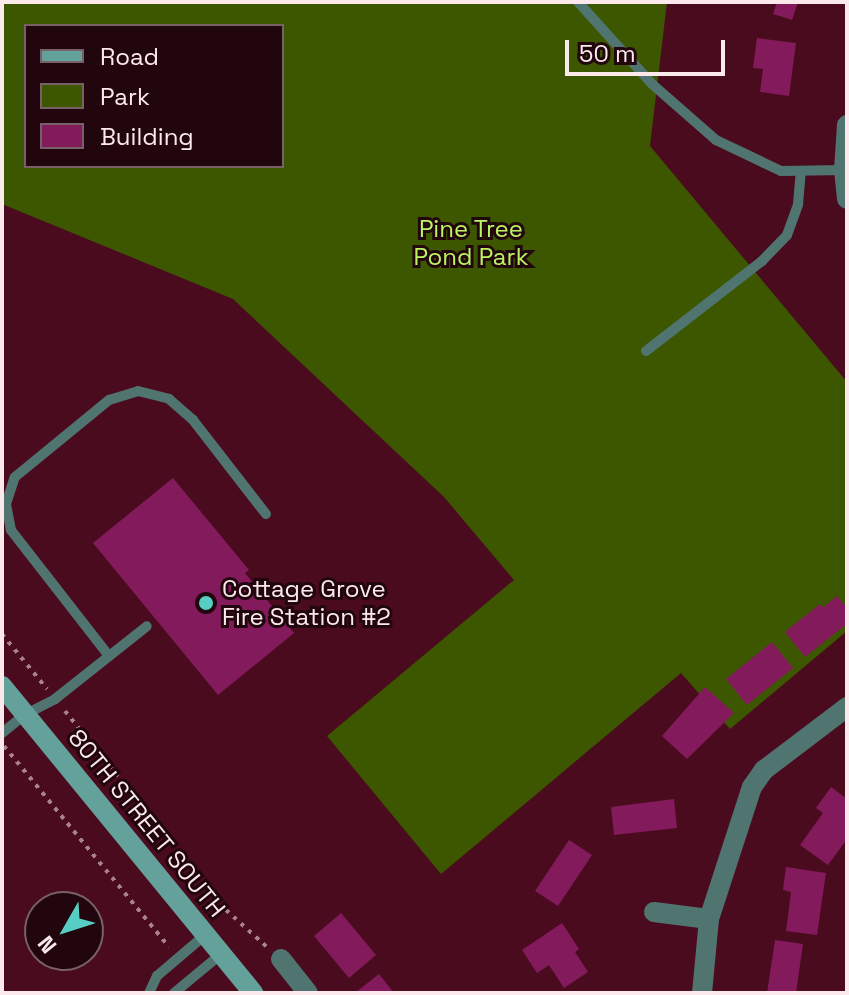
<!DOCTYPE html>
<style>
body{margin:0}
#map{position:relative;width:849px;height:995px;overflow:hidden;background:#4b0b1f;font-family:"Space Grotesk",sans-serif}
div>[style]{position:absolute}
.green>*{inset:0;background:#3c5700}
.building>*{inset:0;background:#831a5c}
.path>*{height:4px;margin-top:-2px;transform-origin:0;background:repeating-linear-gradient(90deg,#aa828d 0 4px,transparent 0 10px)}
.service>*{height:10px;margin:-5px;padding:0 5px;transform-origin:5px;border-radius:5px;background:#507571}
.minor>*{height:20px;margin:-10px;padding:0 10px;transform-origin:10px;border-radius:10px;background:#507571}
.secondary>*{height:20px;margin:-10px;padding:0 10px;transform-origin:10px;border-radius:10px;background:#64a19b}
.dots>*{width:22px;height:22px;translate:-50% -50%;box-sizing:border-box;border:4px solid #21060d;border-radius:50%}
span{translate:-50% -50%;white-space:nowrap;text-align:center;line-height:1.15;-webkit-text-stroke:6px #21060d;paint-order:stroke}
.park-label{font-size:24px;color:#bcf461}
.poi-label{font-size:24px;color:#fbe9ec}
.left{translate:0 -50%;text-align:left}
.street-label{font-size:24px;color:#fbe9ec}
.frame{position:absolute;inset:0;border:4px solid #fbe9ec;pointer-events:none}
.legend{position:absolute;left:24px;top:24px;width:260px;height:144px;box-sizing:border-box;background:#21060d;border:2px solid #786166;margin:0;padding:10px 14px;list-style:none;font-size:24px;color:#fbe9ec}
.legend li{display:flex;align-items:center;gap:16px;height:40px}
.legend b{width:40px;border:2px solid #786166}
.north{position:absolute;left:24px;top:891px;width:80px;height:80px;box-sizing:border-box;background:#21060d;border:2px solid #786166;border-radius:50%;rotate:231deg;font-size:22px;font-weight:700;line-height:32px;text-align:center;color:#fbe9ec}
.north::after{content:'';display:block;margin:auto;width:28px;height:36px;background:#56cec3;clip-path:polygon(50% 0,100% 100%,50% 72%,0 100%)}
.scale{position:absolute;left:565px;top:40px;width:160px;height:36px;box-sizing:border-box;border:4px solid #fbe9ec;border-top:0;padding-left:10px;font-size:24px;line-height:28px;white-space:nowrap;color:#fbe9ec;-webkit-text-stroke:6px #21060d;paint-order:stroke}
</style>
<div id="map">
<div class="green">
<i style="clip-path:polygon(evenodd,2px 2px,667px 2px,650px 146px,847px 382px,847px 631px,730px 729px,681px 673px,441px 874px,327px 736px,514px 580px,444px 497px,233px 299px,2px 204px,2px 2px,26px 26px,282px 26px,282px 166px,26px 166px,26px 26px)"></i>
</div>
<div class="building">
<i style="clip-path:polygon(777px 2px,798px 2px,792px 20px,773px 14px)"></i>
<i style="clip-path:polygon(757px 38px,796px 43px,789px 96px,760px 92px,763px 69px,753px 68px)"></i>
<i style="clip-path:polygon(173px 478px,249px 570px,245px 573px,294px 633px,218px 695px,93px 543px)"></i>
<i style="clip-path:polygon(837px 596px,847px 608px,847px 624px,805px 657px,785px 632px,820px 604px,822px 608px)"></i>
<i style="clip-path:polygon(772px 642px,793px 668px,747px 705px,726px 679px)"></i>
<i style="clip-path:polygon(705px 687px,734px 713px,687px 759px,662px 736px)"></i>
<i style="clip-path:polygon(831px 787px,847px 799px,847px 839px,828px 865px,800px 845px,823px 813px,816px 808px)"></i>
<i style="clip-path:polygon(674px 799px,677px 828px,614px 835px,611px 807px)"></i>
<i style="clip-path:polygon(569px 840px,592px 855px,558px 906px,535px 891px)"></i>
<i style="clip-path:polygon(786px 867px,826px 873px,817px 935px,786px 931px,791px 892px,783px 890px)"></i>
<i style="clip-path:polygon(341px 913px,376px 955px,349px 978px,314px 936px)"></i>
<i style="clip-path:polygon(562px 923px,579px 949px,575px 952px,588px 972px,564px 988px,549px 965px,537px 973px,522px 950px)"></i>
<i style="clip-path:polygon(775px 940px,803px 944px,796px 993px,767px 993px)"></i>
<i style="clip-path:polygon(379px 974px,394px 993px,355px 993px)"></i>
</div>
<div class="path">
<i style="left:2px;top:634px;width:71px;rotate:50.7deg"></i>
<i style="left:65px;top:711px;width:256px;rotate:51deg"></i>
<i style="left:226px;top:910px;width:55px;rotate:42.1deg"></i>
<i style="left:4px;top:746px;width:260px;rotate:50.6deg"></i>
</div>
<div class="service">
<i style="left:578px;top:2px;width:110px;rotate:47.9deg"></i>
<i style="left:652px;top:84px;width:85px;rotate:41.2deg"></i>
<i style="left:716px;top:140px;width:72px;rotate:25.5deg"></i>
<i style="left:781px;top:171px;width:63px;rotate:-0.9deg"></i>
<i style="left:646px;top:351px;width:147px;rotate:-37.8deg"></i>
<i style="left:762px;top:261px;width:36px;rotate:-46deg"></i>
<i style="left:787px;top:235px;width:33px;rotate:-70deg"></i>
<i style="left:798px;top:204px;width:33px;rotate:-85deg"></i>
<i style="left:109px;top:656px;width:160px;rotate:-127.9deg"></i>
<i style="left:11px;top:530px;width:26px;rotate:-101deg"></i>
<i style="left:6px;top:504px;width:28px;rotate:-72deg"></i>
<i style="left:15px;top:477px;width:122px;rotate:-39.3deg"></i>
<i style="left:109px;top:400px;width:30px;rotate:-17deg"></i>
<i style="left:138px;top:391px;width:32px;rotate:14deg"></i>
<i style="left:169px;top:399px;width:32px;rotate:41deg"></i>
<i style="left:193px;top:420px;width:119px;rotate:52.2deg"></i>
<i style="left:2px;top:733px;width:28px;rotate:-39deg"></i>
<i style="left:24px;top:715px;width:35px;rotate:-27deg"></i>
<i style="left:55px;top:699px;width:117px;rotate:-38.4deg"></i>
<i style="left:149px;top:993px;width:19px;rotate:-65deg"></i>
<i style="left:157px;top:976px;width:63px;rotate:-40.5deg"></i>
<i style="left:174px;top:993px;width:61px;rotate:-39.7deg"></i>
</div>
<div class="minor">
<i style="left:847px;top:125px;width:45px;rotate:93.8deg"></i>
<i style="left:844px;top:170px;width:29px;rotate:84deg"></i>
<i style="left:654px;top:912px;width:55px;rotate:7.3deg"></i>
<i style="left:281px;top:959px;width:43px;rotate:51.5deg"></i>
<i style="left:702px;top:993px;width:74px;rotate:-84.6deg"></i>
<i style="left:709px;top:919px;width:139px;rotate:-72deg"></i>
<i style="left:752px;top:787px;width:21px;rotate:-55deg"></i>
<i style="left:764px;top:770px;width:104px;rotate:-37.2deg"></i>
</div>
<div class="secondary">
<i style="left:2px;top:686px;width:397px;rotate:50.7deg"></i>
</div>
<div class="dots">
<i style="left:206px;top:603px;background:#56cec3"></i>
</div>
<div class="park-label">
<span style="left:471px;top:243px">Pine Tree<br>Pond Park</span>
</div>
<div class="poi-label">
<span class="left" style="left:222px;top:603px">Cottage Grove<br>Fire Station #2</span>
</div>
<div class="street-label">
<span style="left:147px;top:823px;rotate:51deg">80TH STREET SOUTH</span>
</div>
<div class="frame"></div>
<ul class="legend">
<li><b style="height:10px;background:#64a19b"></b>Road</li>
<li><b style="height:22px;background:#3c5700"></b>Park</li>
<li><b style="height:22px;background:#831a5c"></b>Building</li>
</ul>
<div class="north">N</div>
<div class="scale">50 m</div>
</div>
